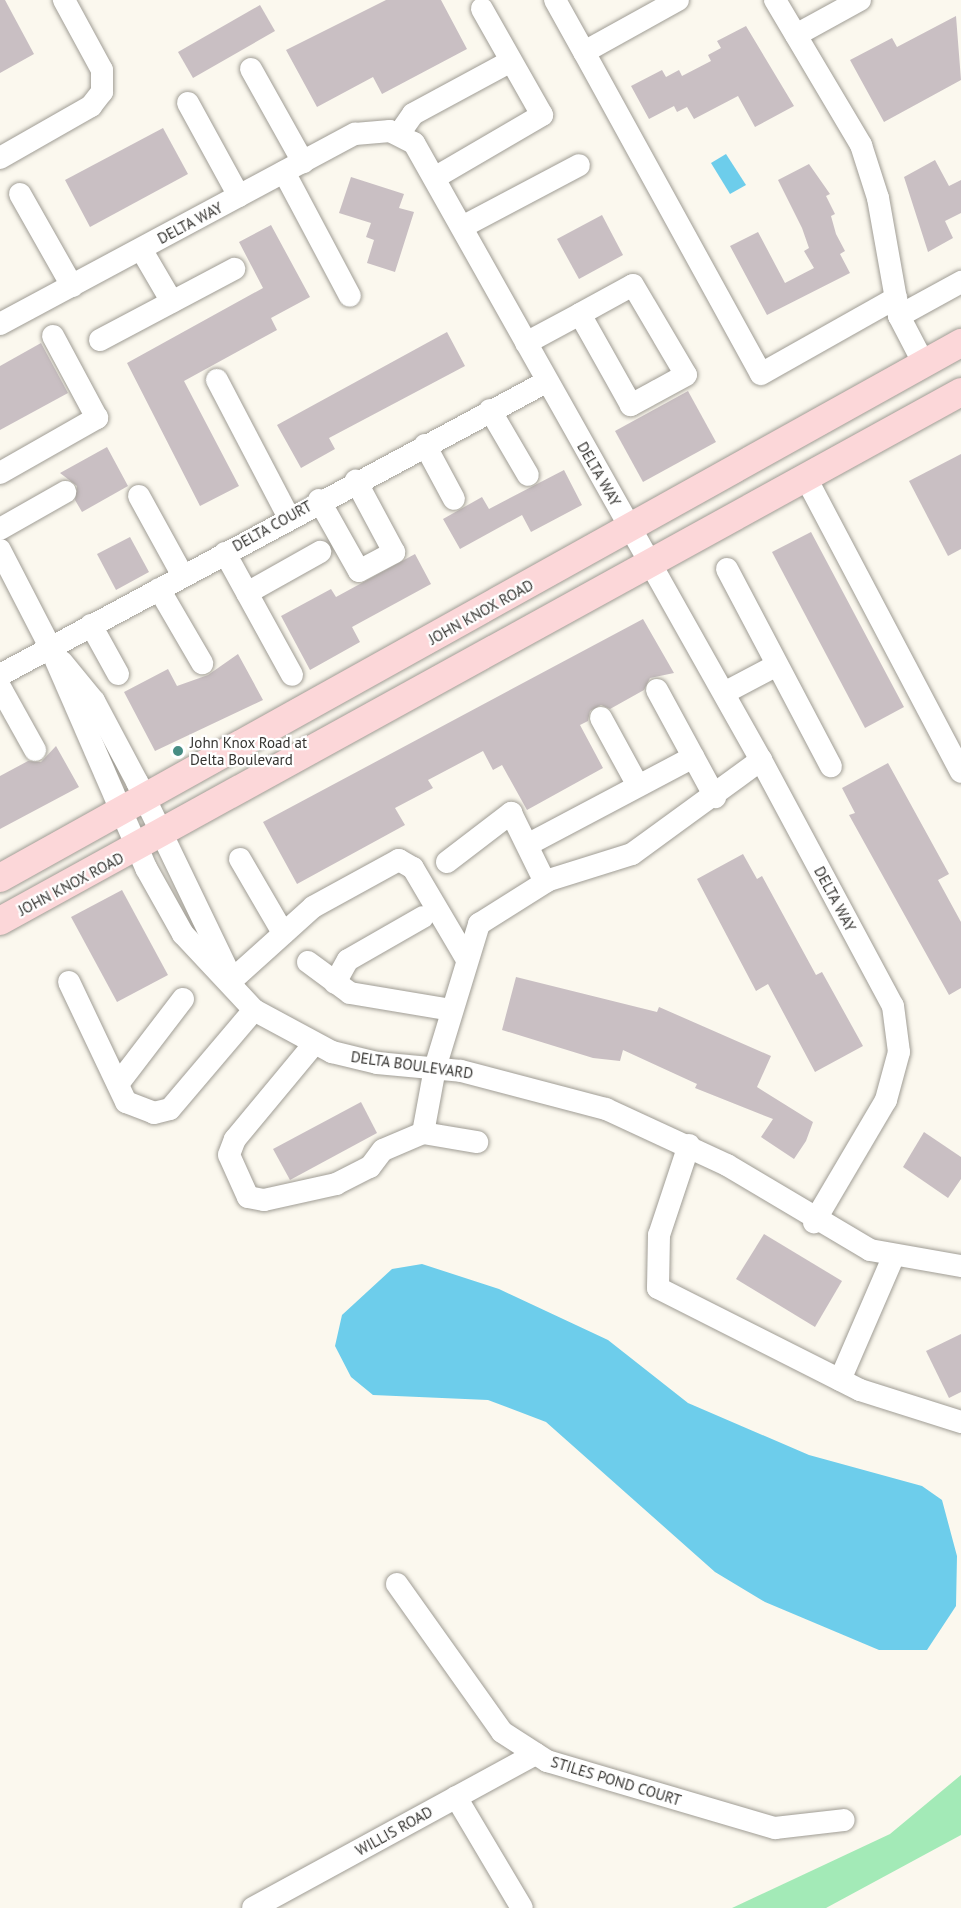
<!DOCTYPE html>
<style>
body{margin:0}
#map{position:relative;width:961px;height:1908px;overflow:hidden;background:#fbf8ee;font-family:"PT Sans",sans-serif}
div>[style]{position:absolute}
.green>*{inset:0;background:#a3eab7}
.water>*{inset:0;background:#6dcdeb}
.building>*{inset:0;background:#c9bfc3}
.roads{filter:drop-shadow(0 0 2px #a09d95) drop-shadow(0 0 2px #a09d95)}
.minor>*{height:22px;margin:-11px;padding:0 11px;transform-origin:11px;border-radius:11px;background:#fff}
.major>*{height:28px;margin:-14px;padding:0 14px;transform-origin:14px;border-radius:14px;background:#fcd7d9}
.dots>*{width:16px;height:16px;translate:-50% -50%;box-sizing:border-box;border:3px solid #fff;border-radius:50%}
span{translate:-50% -50%;white-space:nowrap;text-align:center;line-height:1.15;-webkit-text-stroke:4.5px #fff;paint-order:stroke}
.street-label{font-size:15px;color:#363532}
.poi-label{font-size:15px;color:#363532}
.left{translate:0 -50%;text-align:left}
</style>
<div id="map">
<div class="green">
<i style="clip-path:polygon(961px 1775px,961px 1835px,826px 1908px,732px 1908px,890px 1834px)"></i>
</div>
<div class="water">
<i style="clip-path:polygon(726px 154px,746px 185px,730px 194px,711px 163px)"></i>
<i style="clip-path:polygon(422px 1264px,499px 1289px,608px 1340px,688px 1403px,809px 1455px,922px 1486px,942px 1500px,957px 1556px,956px 1606px,927px 1650px,879px 1650px,765px 1602px,715px 1572px,546px 1422px,488px 1400px,373px 1395px,351px 1377px,335px 1346px,342px 1315px,392px 1269px)"></i>
</div>
<div class="building">
<i style="clip-path:polygon(0 0,5px 0,34px 54px,0 73px)"></i>
<i style="clip-path:polygon(386px 0,441px 0,467px 49px,382px 94px,373px 77px,317px 107px,286px 50px)"></i>
<i style="clip-path:polygon(260px 5px,275px 31px,193px 78px,178px 52px)"></i>
<i style="clip-path:polygon(956px 16px,961px 80px,884px 122px,850px 60px,892px 38px,897px 47px)"></i>
<i style="clip-path:polygon(746px 26px,794px 106px,755px 127px,738px 96px,694px 119px,687px 107px,677px 112px,674px 106px,649px 119px,631px 86px,662px 70px,666px 77px,679px 70px,682px 76px,711px 61px,708px 55px,721px 48px,717px 41px)"></i>
<i style="clip-path:polygon(163px 128px,188px 174px,90px 227px,65px 180px)"></i>
<i style="clip-path:polygon(935px 160px,949px 186px,961px 180px,961px 213px,945px 221px,953px 238px,928px 252px,904px 177px)"></i>
<i style="clip-path:polygon(809px 164px,830px 194px,826px 196px,835px 214px,831px 216px,836px 234px,845px 251px,840px 254px,850px 273px,767px 315px,730px 246px,758px 232px,785px 283px,814px 268px,804px 251px,809px 248px,802px 228px,778px 180px)"></i>
<i style="clip-path:polygon(351px 177px,404px 194px,399px 208px,414px 212px,395px 272px,367px 263px,374px 240px,366px 237px,371px 223px,339px 213px)"></i>
<i style="clip-path:polygon(602px 215px,623px 255px,579px 279px,557px 239px)"></i>
<i style="clip-path:polygon(271px 225px,310px 297px,271px 318px,277px 330px,184px 381px,239px 486px,200px 506px,127px 363px,263px 288px,239px 242px)"></i>
<i style="clip-path:polygon(447px 332px,465px 366px,329px 438px,335px 449px,301px 468px,277px 425px)"></i>
<i style="clip-path:polygon(41px 343px,68px 393px,0 430px,0 366px)"></i>
<i style="clip-path:polygon(688px 391px,716px 442px,643px 482px,615px 431px)"></i>
<i style="clip-path:polygon(107px 447px,128px 486px,82px 512px,75px 500px,77px 486px,60px 473px)"></i>
<i style="clip-path:polygon(961px 454px,961px 549px,948px 556px,909px 481px)"></i>
<i style="clip-path:polygon(564px 470px,582px 505px,531px 532px,522px 515px,460px 549px,443px 519px,482px 497px,489px 509px)"></i>
<i style="clip-path:polygon(811px 532px,904px 707px,865px 728px,772px 552px)"></i>
<i style="clip-path:polygon(130px 537px,149px 572px,116px 590px,97px 554px)"></i>
<i style="clip-path:polygon(415px 554px,431px 584px,352px 627px,360px 642px,310px 670px,281px 616px,331px 589px,336px 597px)"></i>
<i style="clip-path:polygon(643px 619px,674px 673px,650px 678px,644px 690px,610px 709px,601px 705px,590px 711px,588px 721px,580px 725px,603px 768px,527px 810px,502px 765px,493px 770px,483px 751px,428px 780px,433px 788px,395px 808px,405px 825px,297px 884px,263px 822px)"></i>
<i style="clip-path:polygon(238px 654px,263px 700px,155px 751px,124px 692px,168px 669px,177px 686px,208px 675px)"></i>
<i style="clip-path:polygon(56px 746px,79px 787px,0 829px,0 776px,28px 761px,41px 762px)"></i>
<i style="clip-path:polygon(888px 763px,949px 874px,938px 880px,961px 922px,961px 988px,949px 995px,849px 815px,855px 813px,842px 788px)"></i>
<i style="clip-path:polygon(743px 854px,757px 879px,762px 876px,816px 975px,822px 972px,863px 1046px,815px 1072px,768px 984px,756px 991px,697px 879px)"></i>
<i style="clip-path:polygon(122px 890px,168px 975px,117px 1002px,71px 917px)"></i>
<i style="clip-path:polygon(516px 977px,657px 1012px,659px 1007px,771px 1056px,757px 1087px,813px 1122px,806px 1141px,794px 1159px,761px 1137px,773px 1119px,695px 1088px,697px 1084px,623px 1050px,620px 1061px,593px 1058px,502px 1030px)"></i>
<i style="clip-path:polygon(361px 1102px,377px 1133px,290px 1180px,273px 1149px)"></i>
<i style="clip-path:polygon(924px 1132px,961px 1157px,961px 1179px,948px 1198px,903px 1167px)"></i>
<i style="clip-path:polygon(764px 1234px,842px 1281px,815px 1327px,736px 1279px)"></i>
<i style="clip-path:polygon(961px 1334px,961px 1392px,949px 1398px,926px 1351px)"></i>
</div>
<div class="roads">
<div class="minor">
<i style="left:555px;top:0;width:60px;rotate:60.9deg"></i>
<i style="left:678px;top:0;width:107px;rotate:151deg"></i>
<i style="left:584px;top:52px;width:367px;rotate:61.2deg"></i>
<i style="left:761px;top:374px;width:155px;rotate:-29.4deg"></i>
<i style="left:775px;top:0;width:169px;rotate:59.3deg"></i>
<i style="left:861px;top:145px;width:56px;rotate:72.2deg"></i>
<i style="left:878px;top:198px;width:120px;rotate:79.9deg"></i>
<i style="left:899px;top:316px;width:54px;rotate:62.5deg"></i>
<i style="left:796px;top:35px;width:73px;rotate:-28.7deg"></i>
<i style="left:251px;top:69px;width:107px;rotate:60.8deg"></i>
<i style="left:188px;top:103px;width:106px;rotate:61.3deg"></i>
<i style="left:399px;top:134px;width:24px;rotate:-55deg"></i>
<i style="left:413px;top:114px;width:111px;rotate:-28.4deg"></i>
<i style="left:0;top:158px;width:105px;rotate:-29.7deg"></i>
<i style="left:91px;top:106px;width:18px;rotate:-52deg"></i>
<i style="left:102px;top:92px;width:22px;rotate:-90deg"></i>
<i style="left:102px;top:70px;width:80px;rotate:-118.5deg"></i>
<i style="left:284px;top:172px;width:140px;rotate:62deg"></i>
<i style="left:436px;top:177px;width:123px;rotate:-30.3deg"></i>
<i style="left:542px;top:115px;width:122px;rotate:-119.5deg"></i>
<i style="left:20px;top:194px;width:106px;rotate:60.5deg"></i>
<i style="left:464px;top:226px;width:130px;rotate:-27.9deg"></i>
<i style="left:141px;top:249px;width:61px;rotate:59.7deg"></i>
<i style="left:899px;top:316px;width:71px;rotate:-28.7deg"></i>
<i style="left:0;top:324px;width:403px;rotate:-28.2deg"></i>
<i style="left:355px;top:134px;width:35px;rotate:-5deg"></i>
<i style="left:390px;top:131px;width:27px;rotate:27deg"></i>
<i style="left:414px;top:143px;width:708px;rotate:60.65deg"></i>
<i style="left:761px;top:760px;width:279px;rotate:61.8deg"></i>
<i style="left:893px;top:1006px;width:46px;rotate:82.6deg"></i>
<i style="left:899px;top:1052px;width:50px;rotate:105.2deg"></i>
<i style="left:886px;top:1100px;width:142px;rotate:120.5deg"></i>
<i style="left:100px;top:340px;width:152px;rotate:-27.9deg"></i>
<i style="left:526px;top:343px;width:61px;rotate:-28.2deg"></i>
<i style="left:580px;top:314px;width:60px;rotate:-28.7deg"></i>
<i style="left:633px;top:285px;width:104px;rotate:59.5deg"></i>
<i style="left:686px;top:375px;width:63px;rotate:151.4deg"></i>
<i style="left:631px;top:405px;width:104px;rotate:-119.3deg"></i>
<i style="left:217px;top:380px;width:153px;rotate:62.4deg"></i>
<i style="left:490px;top:410px;width:75px;rotate:59.7deg"></i>
<i style="left:425px;top:445px;width:61px;rotate:61.8deg"></i>
<i style="left:0;top:473px;width:112px;rotate:-29.6deg"></i>
<i style="left:97px;top:418px;width:93px;rotate:-118.2deg"></i>
<i style="left:806px;top:478px;width:332px;rotate:62.2deg"></i>
<i style="left:139px;top:496px;width:91px;rotate:61.2deg"></i>
<i style="left:319px;top:500px;width:81px;rotate:60.6deg"></i>
<i style="left:359px;top:571px;width:40px;rotate:-28deg"></i>
<i style="left:394px;top:552px;width:81px;rotate:-118.2deg"></i>
<i style="left:0;top:529px;width:75px;rotate:-29.6deg"></i>
<i style="left:0;top:550px;width:109px;rotate:62.7deg"></i>
<i style="left:50px;top:647px;width:241px;rotate:66.5deg"></i>
<i style="left:146px;top:868px;width:76px;rotate:60.7deg"></i>
<i style="left:183px;top:934px;width:104px;rotate:46.9deg"></i>
<i style="left:254px;top:1010px;width:89px;rotate:28.3deg"></i>
<i style="left:332px;top:1052px;width:46px;rotate:13.7deg"></i>
<i style="left:377px;top:1063px;width:84px;rotate:5.4deg"></i>
<i style="left:461px;top:1071px;width:150px;rotate:14.7deg"></i>
<i style="left:606px;top:1109px;width:133px;rotate:24.8deg"></i>
<i style="left:727px;top:1165px;width:166px;rotate:30.7deg"></i>
<i style="left:870px;top:1250px;width:92px;rotate:10deg"></i>
<i style="left:225px;top:553px;width:139px;rotate:61.2deg"></i>
<i style="left:727px;top:569px;width:223px;rotate:62.2deg"></i>
<i style="left:159px;top:589px;width:86px;rotate:59.8deg"></i>
<i style="left:247px;top:593px;width:84px;rotate:-29.3deg"></i>
<i style="left:91px;top:625px;width:56px;rotate:61.1deg"></i>
<i style="left:62px;top:662px;width:50px;rotate:50.6deg"></i>
<i style="left:94px;top:701px;width:92px;rotate:62deg"></i>
<i style="left:137px;top:782px;width:212px;rotate:64.3deg"></i>
<i style="left:0;top:675px;width:620px;rotate:-28.22deg"></i>
<i style="left:0;top:687px;width:72px;rotate:60.9deg"></i>
<i style="left:657px;top:690px;width:122px;rotate:61.5deg"></i>
<i style="left:724px;top:693px;width:60px;rotate:-27.8deg"></i>
<i style="left:601px;top:718px;width:77px;rotate:61.4deg"></i>
<i style="left:529px;top:844px;width:186px;rotate:-27.9deg"></i>
<i style="left:240px;top:859px;width:86px;rotate:59.8deg"></i>
<i style="left:447px;top:862px;width:81px;rotate:-37.4deg"></i>
<i style="left:511px;top:813px;width:77px;rotate:63.8deg"></i>
<i style="left:308px;top:962px;width:52px;rotate:36.4deg"></i>
<i style="left:350px;top:993px;width:103px;rotate:9.5deg"></i>
<i style="left:232px;top:980px;width:109px;rotate:-42deg"></i>
<i style="left:313px;top:907px;width:98px;rotate:-28.7deg"></i>
<i style="left:399px;top:860px;width:16px;rotate:30deg"></i>
<i style="left:413px;top:868px;width:104px;rotate:59.5deg"></i>
<i style="left:69px;top:982px;width:133px;rotate:64.6deg"></i>
<i style="left:126px;top:1102px;width:30px;rotate:21deg"></i>
<i style="left:154px;top:1113px;width:16px;rotate:-14deg"></i>
<i style="left:170px;top:1109px;width:130px;rotate:-49.7deg"></i>
<i style="left:335px;top:983px;width:26px;rotate:-61deg"></i>
<i style="left:348px;top:960px;width:86px;rotate:-29.8deg"></i>
<i style="left:314px;top:1044px;width:124px;rotate:129.7deg"></i>
<i style="left:235px;top:1139px;width:17px;rotate:111deg"></i>
<i style="left:229px;top:1155px;width:46px;rotate:65.7deg"></i>
<i style="left:248px;top:1197px;width:16px;rotate:11deg"></i>
<i style="left:264px;top:1200px;width:74px;rotate:-12.5deg"></i>
<i style="left:336px;top:1184px;width:38px;rotate:-27deg"></i>
<i style="left:370px;top:1167px;width:21px;rotate:-53deg"></i>
<i style="left:383px;top:1150px;width:43px;rotate:-23deg"></i>
<i style="left:423px;top:1133px;width:55px;rotate:9.5deg"></i>
<i style="left:118px;top:1084px;width:107px;rotate:-52.6deg"></i>
<i style="left:423px;top:1133px;width:66px;rotate:-79.5deg"></i>
<i style="left:435px;top:1068px;width:151px;rotate:-73deg"></i>
<i style="left:479px;top:924px;width:83px;rotate:-32.2deg"></i>
<i style="left:549px;top:880px;width:87px;rotate:-17.4deg"></i>
<i style="left:632px;top:854px;width:160px;rotate:-36.1deg"></i>
<i style="left:689px;top:1145px;width:95px;rotate:108.4deg"></i>
<i style="left:659px;top:1235px;width:53px;rotate:91.1deg"></i>
<i style="left:658px;top:1288px;width:226px;rotate:26.8deg"></i>
<i style="left:860px;top:1390px;width:106px;rotate:17.6deg"></i>
<i style="left:840px;top:1380px;width:136px;rotate:-66.6deg"></i>
<i style="left:397px;top:1584px;width:181px;rotate:54.6deg"></i>
<i style="left:502px;top:1732px;width:54px;rotate:32.8deg"></i>
<i style="left:547px;top:1761px;width:238px;rotate:16.4deg"></i>
<i style="left:775px;top:1828px;width:69px;rotate:-6.6deg"></i>
<i style="left:456px;top:1797px;width:129px;rotate:59.3deg"></i>
<i style="left:253px;top:1908px;width:322px;rotate:-28.6deg"></i>
</div>
<div class="major">
<i style="left:0;top:878px;width:1100px;rotate:-29.11deg"></i>
<i style="left:0;top:921px;width:1097px;rotate:-28.83deg"></i>
</div>
</div>
<div class="dots">
<i style="left:178px;top:751px;background:#478d84"></i>
</div>
<div class="street-label">
<span style="left:190px;top:223px;rotate:-28deg">DELTA WAY</span>
<span style="left:599px;top:474px;rotate:60deg">DELTA WAY</span>
<span style="left:272px;top:526px;rotate:-29deg">DELTA COURT</span>
<span style="left:481px;top:612px;rotate:-29deg">JOHN KNOX ROAD</span>
<span style="left:71px;top:884px;rotate:-28deg">JOHN KNOX ROAD</span>
<span style="left:835px;top:899px;rotate:62deg">DELTA WAY</span>
<span style="left:412px;top:1065px;rotate:8deg">DELTA BOULEVARD</span>
<span style="left:616px;top:1781px;rotate:17deg">STILES POND COURT</span>
<span style="left:394px;top:1831px;rotate:-29deg">WILLIS ROAD</span>
</div>
<div class="poi-label">
<span class="left" style="left:190px;top:751px">John Knox Road at<br>Delta Boulevard</span>
</div>
</div>
